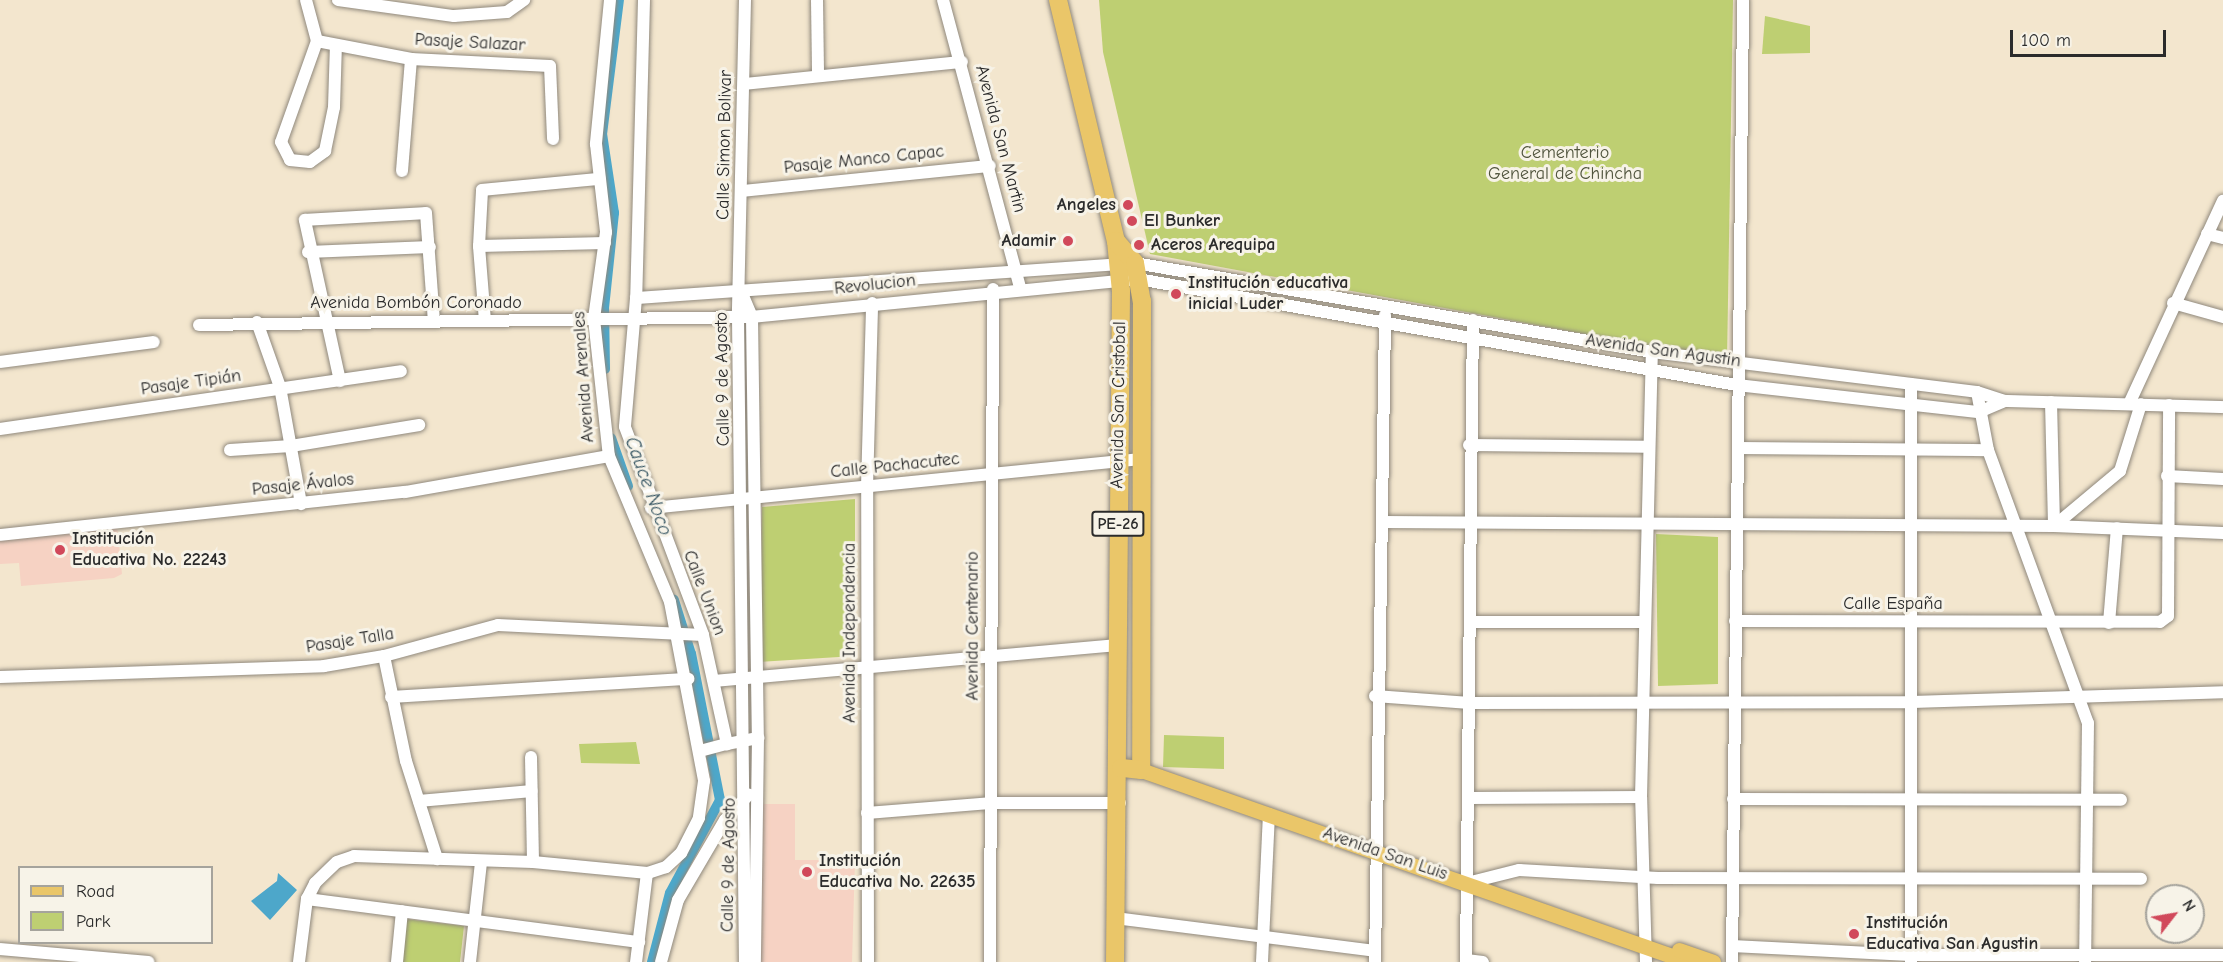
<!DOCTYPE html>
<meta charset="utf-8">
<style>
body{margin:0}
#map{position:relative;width:2223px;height:962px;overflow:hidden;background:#f3e6ce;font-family:"Comic Neue",sans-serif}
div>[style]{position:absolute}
.built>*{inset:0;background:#f6d2c3}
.green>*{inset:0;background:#becf72}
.water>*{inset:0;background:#4da7ca}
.canal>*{height:10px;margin:-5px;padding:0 5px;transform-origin:5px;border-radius:5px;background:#4da7ca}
.roads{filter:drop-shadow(0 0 2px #8f887c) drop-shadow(0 0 2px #8f887c)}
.minor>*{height:12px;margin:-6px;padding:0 6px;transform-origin:6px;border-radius:6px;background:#fff}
.major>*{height:15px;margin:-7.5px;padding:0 7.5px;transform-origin:7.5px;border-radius:7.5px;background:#eac669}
.highway>*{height:18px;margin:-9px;padding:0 9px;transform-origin:9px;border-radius:9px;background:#eac669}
.dots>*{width:16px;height:16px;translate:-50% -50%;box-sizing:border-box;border:3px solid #f7f3e8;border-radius:50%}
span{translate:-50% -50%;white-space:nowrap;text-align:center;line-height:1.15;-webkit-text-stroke:6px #f7f3e8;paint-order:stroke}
.shield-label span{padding:2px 4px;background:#f7f3e8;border:2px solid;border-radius:4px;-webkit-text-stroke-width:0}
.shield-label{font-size:16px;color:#2b2b2b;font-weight:700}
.street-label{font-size:18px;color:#2b2b2b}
.park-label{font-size:18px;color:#50543d}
.poi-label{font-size:18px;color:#2b2b2b;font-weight:700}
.right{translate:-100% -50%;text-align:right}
.left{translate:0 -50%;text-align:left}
.water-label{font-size:20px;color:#375663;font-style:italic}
.legend{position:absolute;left:18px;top:866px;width:195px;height:78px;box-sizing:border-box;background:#f7f3e8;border:2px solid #a5a39c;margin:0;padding:8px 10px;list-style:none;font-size:18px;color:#2b2b2b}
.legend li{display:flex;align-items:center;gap:12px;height:30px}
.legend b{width:30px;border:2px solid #a5a39c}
.north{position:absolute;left:2145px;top:884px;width:60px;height:60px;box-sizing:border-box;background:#f7f3e8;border:2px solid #a5a39c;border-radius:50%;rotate:59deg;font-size:16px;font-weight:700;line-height:24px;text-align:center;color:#2b2b2b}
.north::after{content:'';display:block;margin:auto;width:21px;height:27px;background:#d1495b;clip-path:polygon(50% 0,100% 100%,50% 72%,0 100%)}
.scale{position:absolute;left:2010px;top:30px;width:156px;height:27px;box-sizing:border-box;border:3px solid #2b2b2b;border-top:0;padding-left:8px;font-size:18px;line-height:21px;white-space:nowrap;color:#2b2b2b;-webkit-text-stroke:4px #f7f3e8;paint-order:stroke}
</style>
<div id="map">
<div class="built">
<i style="clip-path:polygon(117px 525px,122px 574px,114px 578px,21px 586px,19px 563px,0 564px,0 538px)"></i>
<i style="clip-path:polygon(762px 804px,795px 804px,795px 860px,855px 860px,852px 962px,760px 962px)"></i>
</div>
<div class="green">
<i style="clip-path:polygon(1099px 0,1733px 0,1727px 360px,1150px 254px,1103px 52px)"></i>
<i style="clip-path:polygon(1765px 16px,1810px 26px,1810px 53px,1762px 54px)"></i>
<i style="clip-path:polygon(855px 499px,855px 656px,760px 662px,762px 507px)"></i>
<i style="clip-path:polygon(1656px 534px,1718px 537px,1718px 684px,1658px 686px)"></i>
<i style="clip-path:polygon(1164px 735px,1224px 737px,1224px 769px,1163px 767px)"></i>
<i style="clip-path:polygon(636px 742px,640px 764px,581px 763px,579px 744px)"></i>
<i style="clip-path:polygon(405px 919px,464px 926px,460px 962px,400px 962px)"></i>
</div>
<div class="water">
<i style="clip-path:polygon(278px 873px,297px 890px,270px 920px,251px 901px,277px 881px)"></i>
</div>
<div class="canal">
<i style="left:605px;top:369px;width:61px;rotate:-90.9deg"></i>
<i style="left:604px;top:308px;width:96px;rotate:-84deg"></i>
<i style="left:614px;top:213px;width:80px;rotate:-98.6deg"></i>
<i style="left:602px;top:134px;width:135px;rotate:-82.8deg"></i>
<i style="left:611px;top:438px;width:51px;rotate:70.5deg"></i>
<i style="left:652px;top:962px;width:71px;rotate:-75.4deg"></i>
<i style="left:670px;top:893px;width:106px;rotate:-61.7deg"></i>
<i style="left:720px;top:800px;width:149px;rotate:-101.2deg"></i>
<i style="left:691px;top:654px;width:57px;rotate:-107.5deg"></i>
</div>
<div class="roads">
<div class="minor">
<i style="left:306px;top:0;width:42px;rotate:75deg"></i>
<i style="left:317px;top:41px;width:107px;rotate:109.6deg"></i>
<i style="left:281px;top:142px;width:20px;rotate:63deg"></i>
<i style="left:290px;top:160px;width:20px;rotate:6deg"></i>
<i style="left:310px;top:162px;width:19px;rotate:-36deg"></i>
<i style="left:325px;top:151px;width:45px;rotate:-78.4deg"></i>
<i style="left:334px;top:107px;width:62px;rotate:-88.2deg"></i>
<i style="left:338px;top:0;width:117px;rotate:7.9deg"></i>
<i style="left:454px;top:16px;width:53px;rotate:-4.3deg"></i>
<i style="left:507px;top:12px;width:21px;rotate:-35deg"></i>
<i style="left:610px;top:0;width:145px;rotate:95.6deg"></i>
<i style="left:596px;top:144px;width:89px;rotate:83.5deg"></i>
<i style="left:606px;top:232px;width:88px;rotate:97.9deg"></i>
<i style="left:594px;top:319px;width:138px;rotate:83.8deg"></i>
<i style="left:609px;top:456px;width:158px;rotate:67.3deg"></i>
<i style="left:670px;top:602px;width:182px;rotate:79.2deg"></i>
<i style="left:704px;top:781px;width:37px;rotate:98deg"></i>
<i style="left:699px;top:818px;width:39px;rotate:117deg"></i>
<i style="left:681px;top:853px;width:21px;rotate:137deg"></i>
<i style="left:666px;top:867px;width:20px;rotate:162deg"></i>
<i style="left:647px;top:873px;width:90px;rotate:97deg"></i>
<i style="left:644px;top:0;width:298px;rotate:91.5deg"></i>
<i style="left:636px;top:298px;width:129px;rotate:94.9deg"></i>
<i style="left:625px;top:427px;width:222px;rotate:69.4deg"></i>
<i style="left:703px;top:635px;width:112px;rotate:77.6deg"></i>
<i style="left:727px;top:744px;width:32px;rotate:-11deg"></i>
<i style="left:745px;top:0;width:317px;rotate:91.3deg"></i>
<i style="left:738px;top:317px;width:645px;rotate:89.38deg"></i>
<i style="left:817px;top:0;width:73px;rotate:89.2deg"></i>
<i style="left:943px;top:0;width:298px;rotate:75deg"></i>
<i style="left:317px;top:41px;width:96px;rotate:10.8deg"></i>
<i style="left:411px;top:59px;width:139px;rotate:2.9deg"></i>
<i style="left:550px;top:66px;width:73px;rotate:87.6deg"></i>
<i style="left:744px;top:84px;width:219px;rotate:-5.8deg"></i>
<i style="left:402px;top:171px;width:112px;rotate:-85.4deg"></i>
<i style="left:742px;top:191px;width:249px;rotate:-5.8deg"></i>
<i style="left:2207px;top:234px;width:16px;rotate:14deg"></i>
<i style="left:479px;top:246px;width:126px;rotate:-1.4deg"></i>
<i style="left:308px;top:252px;width:122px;rotate:-2.3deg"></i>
<i style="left:741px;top:291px;width:28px;rotate:67deg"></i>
<i style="left:752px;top:317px;width:421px;rotate:89.2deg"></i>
<i style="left:758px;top:738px;width:224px;rotate:90.8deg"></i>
<i style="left:636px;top:298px;width:500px;rotate:-4.01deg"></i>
<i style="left:1135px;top:263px;width:525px;rotate:9.77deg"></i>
<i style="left:1652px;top:352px;width:327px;rotate:7deg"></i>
<i style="left:1977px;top:392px;width:29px;rotate:18deg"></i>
<i style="left:2005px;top:401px;width:218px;rotate:1.6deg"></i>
<i style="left:2173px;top:303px;width:52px;rotate:15.6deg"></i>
<i style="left:485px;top:321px;width:75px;rotate:-94.6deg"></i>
<i style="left:479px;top:246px;width:56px;rotate:-86.9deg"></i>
<i style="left:482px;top:190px;width:118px;rotate:-5.4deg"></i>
<i style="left:257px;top:322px;width:69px;rotate:70.5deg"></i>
<i style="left:280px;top:387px;width:119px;rotate:79.8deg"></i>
<i style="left:199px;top:325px;width:553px;rotate:-0.83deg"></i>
<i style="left:752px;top:317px;width:388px;rotate:-5.6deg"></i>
<i style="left:1138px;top:279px;width:608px;rotate:10.04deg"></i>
<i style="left:1737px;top:385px;width:244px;rotate:6.4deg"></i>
<i style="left:1979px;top:412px;width:28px;rotate:-23deg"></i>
<i style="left:0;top:362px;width:155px;rotate:-7.4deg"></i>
<i style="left:340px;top:381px;width:165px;rotate:-102.3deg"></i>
<i style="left:305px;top:220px;width:121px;rotate:-3.3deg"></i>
<i style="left:426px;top:213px;width:109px;rotate:85.8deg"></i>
<i style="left:1977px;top:392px;width:59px;rotate:79.3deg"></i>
<i style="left:1988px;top:450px;width:291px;rotate:69.9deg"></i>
<i style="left:2088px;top:723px;width:239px;rotate:90.7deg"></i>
<i style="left:2051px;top:402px;width:124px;rotate:88.6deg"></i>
<i style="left:2054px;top:526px;width:86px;rotate:-39.8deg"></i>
<i style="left:2120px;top:471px;width:70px;rotate:-72.6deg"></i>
<i style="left:2129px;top:404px;width:224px;rotate:-65.2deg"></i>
<i style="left:0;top:429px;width:405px;rotate:-8.2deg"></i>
<i style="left:1469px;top:445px;width:178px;rotate:0.6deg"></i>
<i style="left:1738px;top:448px;width:250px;rotate:0.5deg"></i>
<i style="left:230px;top:450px;width:61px;rotate:-3.8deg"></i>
<i style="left:291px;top:446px;width:130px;rotate:-9.3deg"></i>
<i style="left:2167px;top:476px;width:56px;rotate:3.1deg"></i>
<i style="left:651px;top:508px;width:494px;rotate:-5.7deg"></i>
<i style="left:1382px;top:522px;width:672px;rotate:0.34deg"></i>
<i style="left:2054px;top:526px;width:169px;rotate:2.4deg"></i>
<i style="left:0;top:535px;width:407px;rotate:-6.1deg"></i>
<i style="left:405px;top:492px;width:207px;rotate:-10deg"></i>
<i style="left:1735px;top:621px;width:425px;rotate:0.1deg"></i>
<i style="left:2160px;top:622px;width:10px;rotate:-37deg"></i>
<i style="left:2168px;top:616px;width:211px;rotate:-89.7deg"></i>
<i style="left:1471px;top:622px;width:174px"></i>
<i style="left:2109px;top:623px;width:95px;rotate:-85.2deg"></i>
<i style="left:384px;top:656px;width:107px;rotate:78.2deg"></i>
<i style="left:406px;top:761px;width:103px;rotate:72.4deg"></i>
<i style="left:0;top:677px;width:324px;rotate:-1.9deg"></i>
<i style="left:324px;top:666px;width:61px;rotate:-9.5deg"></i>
<i style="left:384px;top:656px;width:118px;rotate:-15.2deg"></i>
<i style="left:498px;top:625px;width:205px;rotate:2.8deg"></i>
<i style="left:714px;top:681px;width:405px;rotate:-5.1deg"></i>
<i style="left:1375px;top:696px;width:95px;rotate:4.2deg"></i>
<i style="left:1470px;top:703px;width:442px;rotate:-0.1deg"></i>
<i style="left:1912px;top:702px;width:311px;rotate:-1.8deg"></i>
<i style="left:391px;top:697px;width:298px;rotate:-3.5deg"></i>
<i style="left:700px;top:751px;width:28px;rotate:-15deg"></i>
<i style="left:531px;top:757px;width:105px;rotate:88.9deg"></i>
<i style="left:1469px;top:798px;width:172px;rotate:-0.3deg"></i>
<i style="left:1733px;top:799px;width:388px;rotate:0.1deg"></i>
<i style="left:419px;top:801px;width:113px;rotate:-5.1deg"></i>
<i style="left:867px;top:813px;width:123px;rotate:-4.6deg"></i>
<i style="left:990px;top:803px;width:130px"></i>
<i style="left:1467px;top:883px;width:54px;rotate:-14deg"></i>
<i style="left:1519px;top:870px;width:139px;rotate:3.3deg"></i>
<i style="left:1658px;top:878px;width:483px;rotate:0.1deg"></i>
<i style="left:307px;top:899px;width:335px;rotate:7.4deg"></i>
<i style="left:1115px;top:918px;width:262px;rotate:7.2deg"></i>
<i style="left:1732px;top:946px;width:178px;rotate:2.9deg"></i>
<i style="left:1910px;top:955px;width:313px"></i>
<i style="left:0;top:949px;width:149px;rotate:5deg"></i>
<i style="left:1466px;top:960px;width:17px;rotate:7deg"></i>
<i style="left:299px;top:962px;width:64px;rotate:-82.8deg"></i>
<i style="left:307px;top:899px;width:18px;rotate:-63deg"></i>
<i style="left:315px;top:883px;width:30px;rotate:-44deg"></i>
<i style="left:337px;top:862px;width:18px;rotate:-19deg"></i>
<i style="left:354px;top:856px;width:179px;rotate:1.9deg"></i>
<i style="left:533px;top:862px;width:115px;rotate:5.5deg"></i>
<i style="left:397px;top:962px;width:51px;rotate:-84.4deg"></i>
<i style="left:470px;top:962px;width:101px;rotate:-83.7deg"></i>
<i style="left:661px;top:962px;width:64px;rotate:-74.7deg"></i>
<i style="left:678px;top:900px;width:93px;rotate:-59.6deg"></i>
<i style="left:725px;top:820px;width:35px;rotate:-47deg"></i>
<i style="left:868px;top:962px;width:475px;rotate:-90.1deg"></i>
<i style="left:867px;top:487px;width:184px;rotate:-88.4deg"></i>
<i style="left:990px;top:962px;width:673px;rotate:-89.74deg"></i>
<i style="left:1262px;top:962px;width:148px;rotate:-87.3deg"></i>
<i style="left:1375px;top:962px;width:647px;rotate:-89.11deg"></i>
<i style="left:1466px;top:962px;width:642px;rotate:-89.38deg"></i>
<i style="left:1646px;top:962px;width:165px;rotate:-91.7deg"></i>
<i style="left:1641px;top:797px;width:445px;rotate:-88.6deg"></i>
<i style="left:1732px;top:962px;width:962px;rotate:-89.34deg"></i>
<i style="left:1911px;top:962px;width:578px;rotate:-90deg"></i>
</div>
<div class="major">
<i style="left:1141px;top:770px;width:581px;rotate:19.31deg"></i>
<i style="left:1679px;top:950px;width:36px;rotate:19deg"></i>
</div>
<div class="highway">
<i style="left:1058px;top:0;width:248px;rotate:76.5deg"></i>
<i style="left:1116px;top:241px;width:50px;rotate:84.3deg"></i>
<i style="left:1121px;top:291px;width:671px;rotate:90.51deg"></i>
<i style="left:1116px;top:241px;width:29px;rotate:49deg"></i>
<i style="left:1135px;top:263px;width:39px;rotate:80deg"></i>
<i style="left:1142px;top:301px;width:469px;rotate:90.1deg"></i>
<i style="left:1141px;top:770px;width:20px;rotate:-174deg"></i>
</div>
</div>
<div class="dots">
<i style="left:1128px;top:205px;background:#d1495b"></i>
<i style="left:1132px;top:221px;background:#d1495b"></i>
<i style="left:1068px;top:241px;background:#d1495b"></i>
<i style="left:1139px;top:245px;background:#d1495b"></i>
<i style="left:1176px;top:294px;background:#d1495b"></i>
<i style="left:60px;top:550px;background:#d1495b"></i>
<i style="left:807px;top:872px;background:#d1495b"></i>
<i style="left:1854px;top:934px;background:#d1495b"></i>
</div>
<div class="shield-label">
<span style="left:1118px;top:524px">PE-26</span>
</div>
<div class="street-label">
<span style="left:470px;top:43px;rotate:3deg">Pasaje Salazar</span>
<span style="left:1000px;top:139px;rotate:75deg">Avenida San Martin</span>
<span style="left:725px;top:145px;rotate:-89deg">Calle Simon Bolivar</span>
<span style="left:864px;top:160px;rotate:-6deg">Pasaje Manco Capac</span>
<span style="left:875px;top:285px;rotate:-6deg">Revolucion</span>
<span style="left:416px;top:303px">Avenida Bombón Coronado</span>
<span style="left:1663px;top:351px;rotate:8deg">Avenida San Agustin</span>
<span style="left:584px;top:377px;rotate:-94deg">Avenida Arenales</span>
<span style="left:723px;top:379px;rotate:-91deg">Calle 9 de Agosto</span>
<span style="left:191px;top:383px;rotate:-8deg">Pasaje Tipián</span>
<span style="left:1119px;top:405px;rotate:-89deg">Avenida San Cristobal</span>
<span style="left:895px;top:466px;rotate:-6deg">Calle Pachacutec</span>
<span style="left:303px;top:485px;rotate:-6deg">Pasaje Ávalos</span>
<span style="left:704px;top:593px;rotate:69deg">Calle Union</span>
<span style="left:1893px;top:604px">Calle España</span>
<span style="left:973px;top:626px;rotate:-90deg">Avenida Centenario</span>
<span style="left:850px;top:633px;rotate:-90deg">Avenida Independencia</span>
<span style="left:350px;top:641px;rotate:-9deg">Pasaje Talla</span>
<span style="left:1385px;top:854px;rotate:19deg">Avenida San Luis</span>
<span style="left:729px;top:865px;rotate:-89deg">Calle 9 de Agosto</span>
</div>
<div class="park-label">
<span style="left:1565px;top:164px">Cementerio<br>General de Chincha</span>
</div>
<div class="poi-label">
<span class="right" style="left:1116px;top:205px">Angeles</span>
<span class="left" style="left:1144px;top:221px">El Bunker</span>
<span class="right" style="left:1056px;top:241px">Adamir</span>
<span class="left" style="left:1151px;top:245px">Aceros Arequipa</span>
<span class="left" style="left:1188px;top:294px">Institución educativa<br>inicial Luder</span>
<span class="left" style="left:72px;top:550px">Institución<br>Educativa No. 22243</span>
<span class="left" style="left:819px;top:872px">Institución<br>Educativa No. 22635</span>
<span class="left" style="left:1866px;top:934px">Institución<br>Educativa San Agustin</span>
</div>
<div class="water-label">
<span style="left:649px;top:486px;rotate:70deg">Cauce Noco</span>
</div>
<ul class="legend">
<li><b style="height:8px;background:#eac669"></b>Road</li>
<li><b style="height:16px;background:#becf72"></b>Park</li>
</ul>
<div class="north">N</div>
<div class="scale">100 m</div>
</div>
